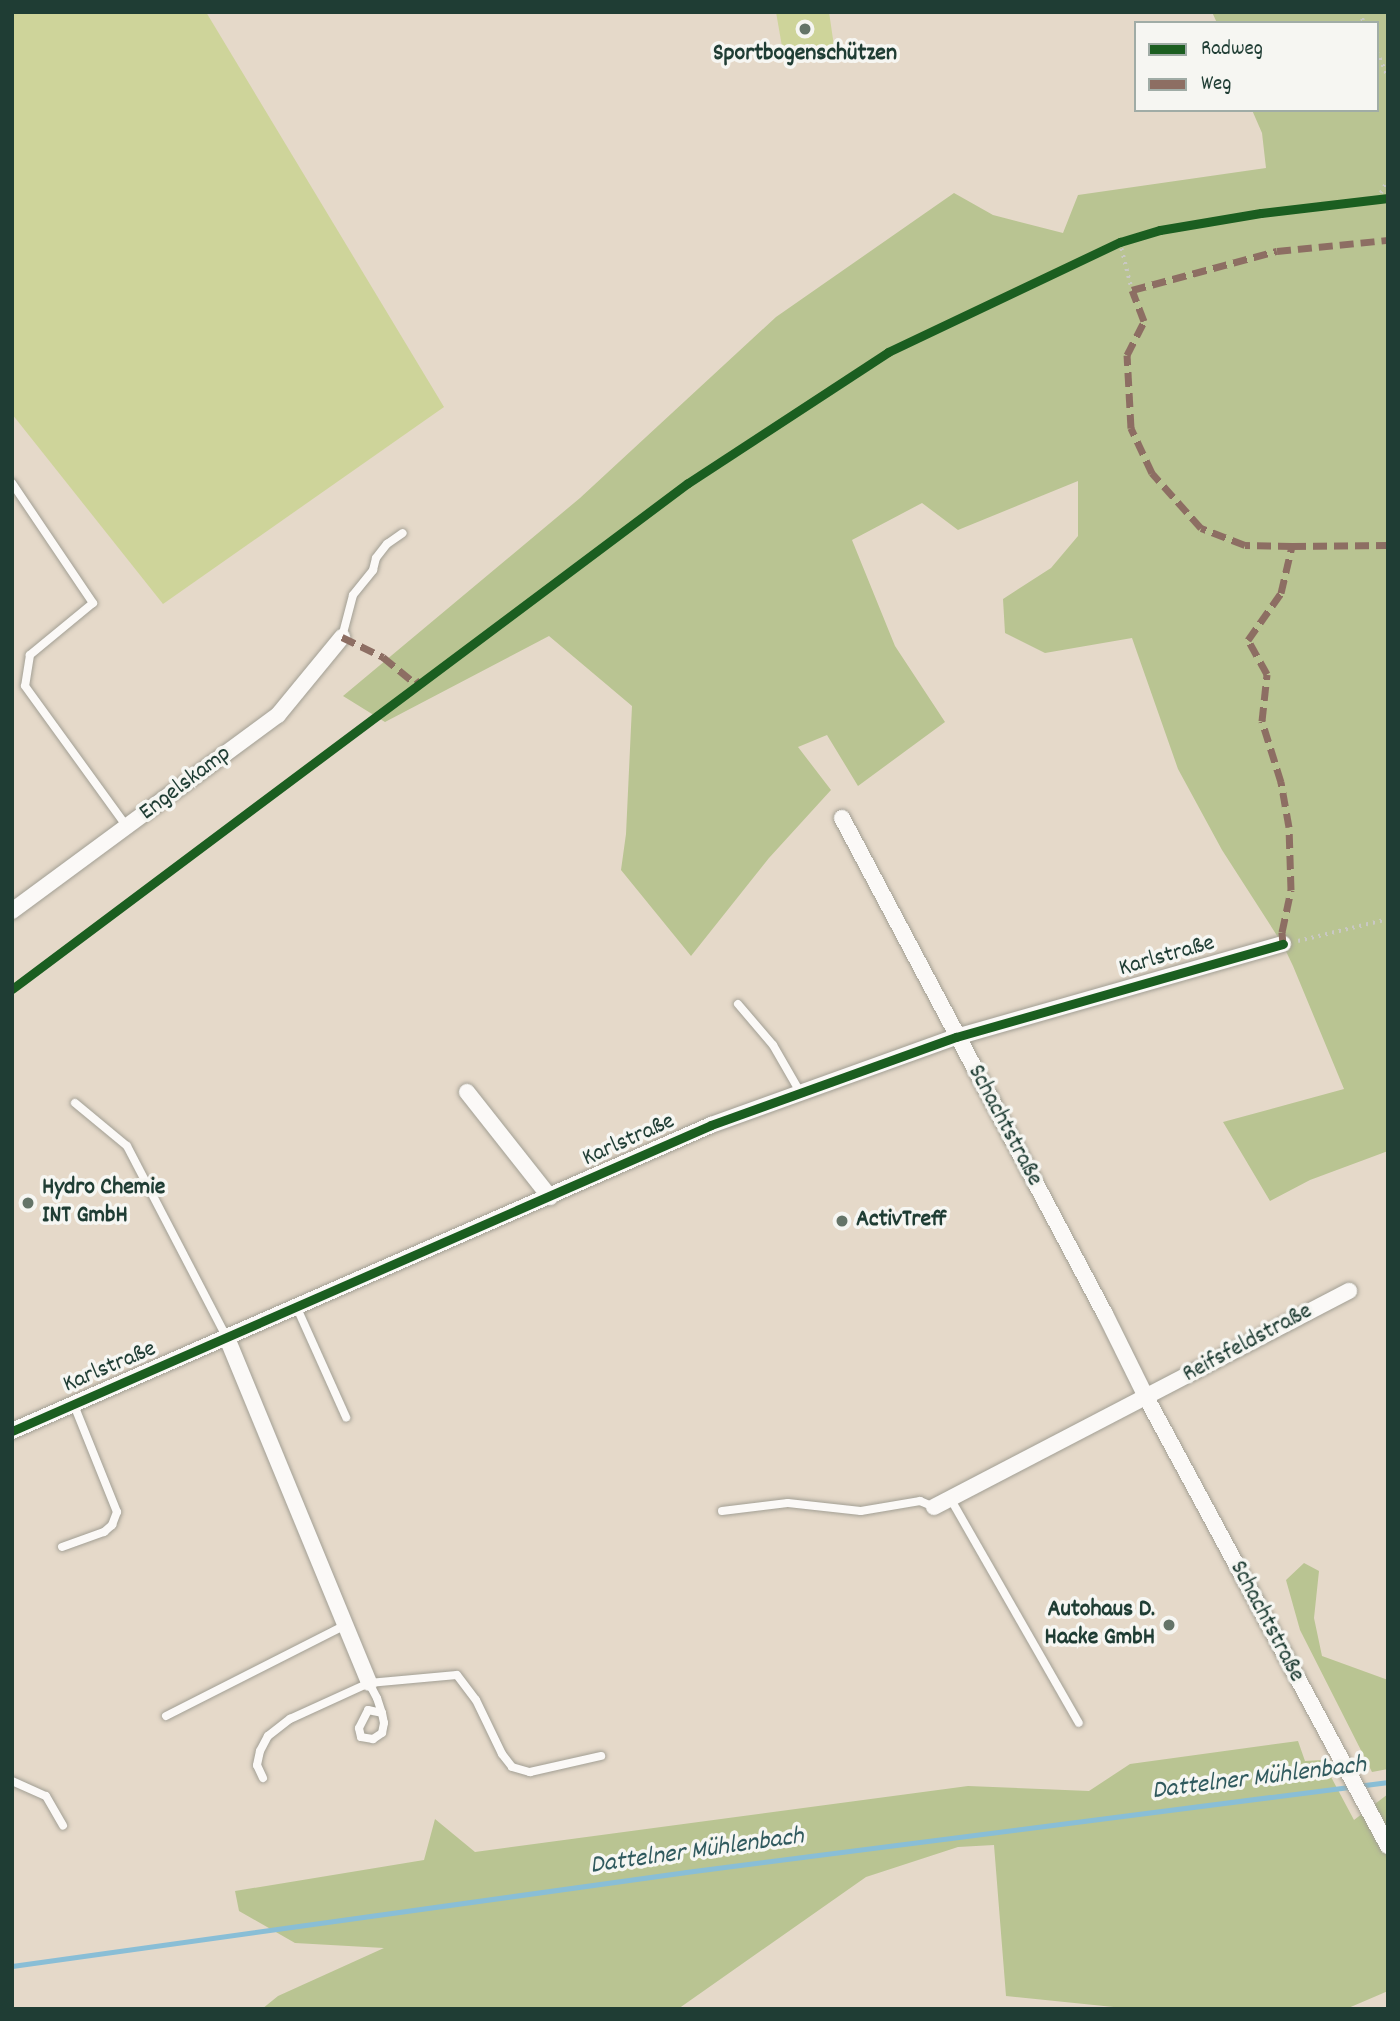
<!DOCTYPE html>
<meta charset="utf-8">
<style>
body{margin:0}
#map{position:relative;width:1400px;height:2021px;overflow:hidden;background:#e5d9c9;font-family:Dekko,sans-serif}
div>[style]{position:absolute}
.green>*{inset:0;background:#ced49a}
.forest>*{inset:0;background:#b9c492}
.stream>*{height:5px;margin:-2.5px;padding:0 2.5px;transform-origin:2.5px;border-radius:2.5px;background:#89bed6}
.path>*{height:3.5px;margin-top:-1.75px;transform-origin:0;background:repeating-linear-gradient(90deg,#c9c8c4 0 2px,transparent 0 7px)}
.roads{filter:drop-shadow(0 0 2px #a29f94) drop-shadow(0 0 2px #a29f94)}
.service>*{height:8px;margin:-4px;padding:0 4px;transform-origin:4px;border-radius:4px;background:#fbf9f7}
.minor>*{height:16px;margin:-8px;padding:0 8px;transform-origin:8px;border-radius:8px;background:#fbf9f7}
.quiet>*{height:7px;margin-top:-3.5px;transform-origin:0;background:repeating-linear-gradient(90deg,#8d6e63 0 14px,transparent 0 21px)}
.cycleway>*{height:9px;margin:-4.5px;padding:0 4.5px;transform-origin:4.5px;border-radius:4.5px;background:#1b5e20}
.dots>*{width:19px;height:19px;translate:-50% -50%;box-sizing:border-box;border:4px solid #f6f6f2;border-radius:50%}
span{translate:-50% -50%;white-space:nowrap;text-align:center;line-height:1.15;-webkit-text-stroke:7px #f6f6f2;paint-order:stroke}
.poi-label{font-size:24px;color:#1f3d34;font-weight:700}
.left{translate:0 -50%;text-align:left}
.right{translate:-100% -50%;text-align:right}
.street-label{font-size:24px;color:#1f3d34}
.water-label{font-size:26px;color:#305a5e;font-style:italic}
.frame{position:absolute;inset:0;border:14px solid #1f3d34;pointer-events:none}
.legend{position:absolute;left:1134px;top:21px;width:245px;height:91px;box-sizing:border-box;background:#f6f6f2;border:2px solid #a0aca6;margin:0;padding:9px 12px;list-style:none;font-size:21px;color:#1f3d34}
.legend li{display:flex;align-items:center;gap:14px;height:35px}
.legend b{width:35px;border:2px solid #a0aca6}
</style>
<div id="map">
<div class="green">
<i style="clip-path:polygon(12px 12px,206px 12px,444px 407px,163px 604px,12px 414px)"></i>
<i style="clip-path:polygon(776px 12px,829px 12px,834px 46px,784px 58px)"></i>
</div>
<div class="forest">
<i style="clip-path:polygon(1212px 12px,1388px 12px,1388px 1151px,1310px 1180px,1270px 1201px,1223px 1122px,1344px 1089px,1293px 966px,1283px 945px,1222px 850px,1178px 769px,1132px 638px,1045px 653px,1005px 633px,1003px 599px,1051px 568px,1078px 536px,1078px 481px,958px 530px,922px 503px,852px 540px,895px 646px,945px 722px,858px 786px,827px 735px,798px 747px,831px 790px,769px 858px,691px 956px,621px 870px,626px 834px,632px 706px,549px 636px,385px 722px,343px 696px,580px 498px,776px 317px,954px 193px,993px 215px,1063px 233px,1078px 195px,1266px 168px,1262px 133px,1252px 110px,1377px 110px,1377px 23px,1217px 23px)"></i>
<i style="clip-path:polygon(1304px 1563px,1319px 1571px,1314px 1618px,1322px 1656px,1388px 1680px,1388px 1769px,1372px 1772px,1300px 1630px,1286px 1580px)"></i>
<i style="clip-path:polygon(1298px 1741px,1305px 1761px,1322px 1760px,1354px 1820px,1388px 1794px,1388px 1991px,1346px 2009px,1133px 2009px,1006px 1996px,994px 1845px,958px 1847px,866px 1877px,678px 2009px,262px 2009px,278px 1996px,384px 1948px,295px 1943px,239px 1911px,235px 1891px,424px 1860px,435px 1819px,475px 1852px,968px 1786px,1089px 1791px,1130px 1764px)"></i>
</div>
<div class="stream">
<i style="left:12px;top:1966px;width:681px;rotate:-7.94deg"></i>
<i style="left:686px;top:1872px;width:708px;rotate:-7.31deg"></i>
</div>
<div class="path">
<i style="left:1360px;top:12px;width:12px;rotate:70deg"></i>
<i style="left:1377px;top:52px;width:27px;rotate:66deg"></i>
<i style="left:1377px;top:199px;width:22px;rotate:-60deg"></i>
<i style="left:1120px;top:242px;width:49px;rotate:76deg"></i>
<i style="left:1298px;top:941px;width:93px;rotate:-13.7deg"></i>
</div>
<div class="roads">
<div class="service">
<i style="left:12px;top:483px;width:145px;rotate:56deg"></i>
<i style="left:93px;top:603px;width:82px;rotate:140.5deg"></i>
<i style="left:30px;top:655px;width:31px;rotate:99deg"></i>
<i style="left:25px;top:686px;width:174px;rotate:54.1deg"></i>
<i style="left:342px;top:637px;width:43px;rotate:-75.3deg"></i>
<i style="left:353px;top:595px;width:32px;rotate:-51deg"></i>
<i style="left:373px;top:570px;width:12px;rotate:-76deg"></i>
<i style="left:376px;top:558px;width:18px;rotate:-52deg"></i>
<i style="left:387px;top:544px;width:19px;rotate:-35deg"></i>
<i style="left:738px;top:1004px;width:54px;rotate:49.5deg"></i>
<i style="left:773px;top:1045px;width:54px;rotate:60.1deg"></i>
<i style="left:75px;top:1103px;width:67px;rotate:39.6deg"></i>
<i style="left:127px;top:1146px;width:216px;rotate:62.5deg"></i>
<i style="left:297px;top:1308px;width:120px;rotate:65.8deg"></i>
<i style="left:950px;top:1498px;width:259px;rotate:60.2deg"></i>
<i style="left:722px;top:1511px;width:66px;rotate:-6.9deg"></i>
<i style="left:788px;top:1503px;width:73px;rotate:6.3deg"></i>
<i style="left:861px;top:1511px;width:60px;rotate:-9.6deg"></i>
<i style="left:920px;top:1501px;width:15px;rotate:23deg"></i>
<i style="left:62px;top:1547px;width:45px;rotate:-19.7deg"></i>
<i style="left:104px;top:1532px;width:11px;rotate:-41deg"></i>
<i style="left:112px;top:1525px;width:14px;rotate:-69deg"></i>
<i style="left:117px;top:1512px;width:115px;rotate:-111.9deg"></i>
<i style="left:369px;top:1683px;width:17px;rotate:62deg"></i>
<i style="left:377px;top:1698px;width:16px;rotate:72deg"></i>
<i style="left:382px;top:1713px;width:10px;rotate:79deg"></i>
<i style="left:384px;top:1723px;width:10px;rotate:101deg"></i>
<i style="left:382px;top:1733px;width:11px;rotate:146deg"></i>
<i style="left:373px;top:1739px;width:12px;rotate:-171deg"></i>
<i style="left:361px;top:1737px;width:9px;rotate:-103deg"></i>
<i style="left:359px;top:1728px;width:20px;rotate:-63deg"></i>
<i style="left:368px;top:1710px;width:14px;rotate:12deg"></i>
<i style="left:166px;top:1716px;width:201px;rotate:-26.9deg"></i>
<i style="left:263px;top:1778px;width:14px;rotate:-115deg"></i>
<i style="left:257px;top:1765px;width:14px;rotate:-78deg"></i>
<i style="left:260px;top:1751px;width:17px;rotate:-62deg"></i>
<i style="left:268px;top:1736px;width:28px;rotate:-38deg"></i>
<i style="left:290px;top:1719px;width:87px;rotate:-24.5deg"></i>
<i style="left:369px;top:1683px;width:88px;rotate:-5.2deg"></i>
<i style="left:457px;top:1675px;width:31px;rotate:53deg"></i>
<i style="left:476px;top:1700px;width:60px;rotate:64.3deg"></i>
<i style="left:502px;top:1754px;width:16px;rotate:52deg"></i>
<i style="left:512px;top:1767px;width:19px;rotate:16deg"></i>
<i style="left:530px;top:1772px;width:73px;rotate:-12.7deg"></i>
<i style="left:12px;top:1781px;width:37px;rotate:24deg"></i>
<i style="left:46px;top:1796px;width:34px;rotate:60deg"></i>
</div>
<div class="minor">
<i style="left:842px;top:818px;width:561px;rotate:62.07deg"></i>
<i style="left:1105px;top:1314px;width:93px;rotate:63.7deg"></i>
<i style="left:1146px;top:1397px;width:510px;rotate:61.68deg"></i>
<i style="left:12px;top:911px;width:330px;rotate:-36.4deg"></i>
<i style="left:278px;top:715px;width:101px;rotate:-50.6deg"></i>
<i style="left:467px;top:1092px;width:134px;rotate:51.7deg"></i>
<i style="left:227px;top:1338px;width:373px;rotate:67.6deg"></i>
<i style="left:12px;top:1431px;width:763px;rotate:-23.64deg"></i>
<i style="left:711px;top:1125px;width:260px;rotate:-19.8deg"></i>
<i style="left:956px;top:1037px;width:340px;rotate:-15.9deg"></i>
<i style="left:934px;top:1507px;width:468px;rotate:-27.5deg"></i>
</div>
</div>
<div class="quiet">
<i style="left:1292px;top:546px;width:96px;rotate:-0.6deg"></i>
<i style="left:342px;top:637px;width:46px;rotate:26deg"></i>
<i style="left:383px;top:657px;width:43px;rotate:39.3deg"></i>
<i style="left:416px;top:684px;width:6px;rotate:-39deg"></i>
<i style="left:1283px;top:944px;width:12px;rotate:-95deg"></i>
<i style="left:1282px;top:932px;width:43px;rotate:-77.9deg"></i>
<i style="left:1291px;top:890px;width:63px;rotate:-91.8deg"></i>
<i style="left:1289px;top:827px;width:46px;rotate:-100.1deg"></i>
<i style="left:1281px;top:782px;width:64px;rotate:-107.3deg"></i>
<i style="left:1262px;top:721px;width:47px;rotate:-83.9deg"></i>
<i style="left:1267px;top:674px;width:39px;rotate:-119deg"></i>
<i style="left:1248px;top:640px;width:57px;rotate:-54.9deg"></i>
<i style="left:1281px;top:593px;width:48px;rotate:-76.8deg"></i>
<i style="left:1292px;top:546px;width:47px;rotate:-178.8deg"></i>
<i style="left:1245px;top:545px;width:47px;rotate:-158.9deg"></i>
<i style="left:1201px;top:528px;width:74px;rotate:-131.7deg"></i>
<i style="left:1152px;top:473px;width:50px;rotate:-115deg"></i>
<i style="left:1131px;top:428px;width:73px;rotate:-93.1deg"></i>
<i style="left:1127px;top:355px;width:38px;rotate:-63deg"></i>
<i style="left:1144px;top:321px;width:33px;rotate:-111deg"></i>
<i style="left:1132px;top:290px;width:150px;rotate:-15.1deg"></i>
<i style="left:1277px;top:251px;width:112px;rotate:-5.7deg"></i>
</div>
<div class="cycleway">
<i style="left:12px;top:989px;width:844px;rotate:-36.82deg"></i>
<i style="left:688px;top:483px;width:239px;rotate:-33.2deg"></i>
<i style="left:888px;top:352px;width:257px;rotate:-25.4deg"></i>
<i style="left:1120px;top:242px;width:42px;rotate:-16.7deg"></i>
<i style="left:1160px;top:230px;width:102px;rotate:-9.6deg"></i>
<i style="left:1261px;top:213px;width:128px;rotate:-6.7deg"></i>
<i style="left:12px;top:1431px;width:763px;rotate:-23.64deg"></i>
<i style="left:711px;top:1125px;width:260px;rotate:-19.8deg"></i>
<i style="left:956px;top:1037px;width:340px;rotate:-15.9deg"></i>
</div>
<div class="dots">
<i style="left:805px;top:29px;background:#647468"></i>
<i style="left:28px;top:1203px;background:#647468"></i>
<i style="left:842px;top:1221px;background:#647468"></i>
<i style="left:1169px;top:1625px;background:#647468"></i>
</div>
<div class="poi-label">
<span style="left:805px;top:55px">Sportbogenschützen</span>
<span class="left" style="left:42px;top:1203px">Hydro Chemie<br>INT GmbH</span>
<span class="left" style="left:856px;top:1221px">ActivTreff</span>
<span class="right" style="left:1155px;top:1625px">Autohaus D.<br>Hacke GmbH</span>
</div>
<div class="street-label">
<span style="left:186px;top:784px;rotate:-37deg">Engelskamp</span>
<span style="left:1167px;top:957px;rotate:-16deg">Karlstraße</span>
<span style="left:1004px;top:1126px;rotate:62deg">Schachtstraße</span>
<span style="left:629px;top:1141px;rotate:-24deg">Karlstraße</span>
<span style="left:1248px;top:1344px;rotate:-28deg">Reifsfeldstraße</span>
<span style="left:110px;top:1368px;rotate:-23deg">Karlstraße</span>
<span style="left:1266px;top:1622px;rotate:62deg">Schachtstraße</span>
</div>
<div class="water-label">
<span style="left:1259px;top:1779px;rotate:-7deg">Dattelner Mühlenbach</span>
<span style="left:697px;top:1852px;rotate:-8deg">Dattelner Mühlenbach</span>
</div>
<div class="frame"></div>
<ul class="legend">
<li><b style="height:9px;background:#1b5e20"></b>Radweg</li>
<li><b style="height:9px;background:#8d6e63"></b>Weg</li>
</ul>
</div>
